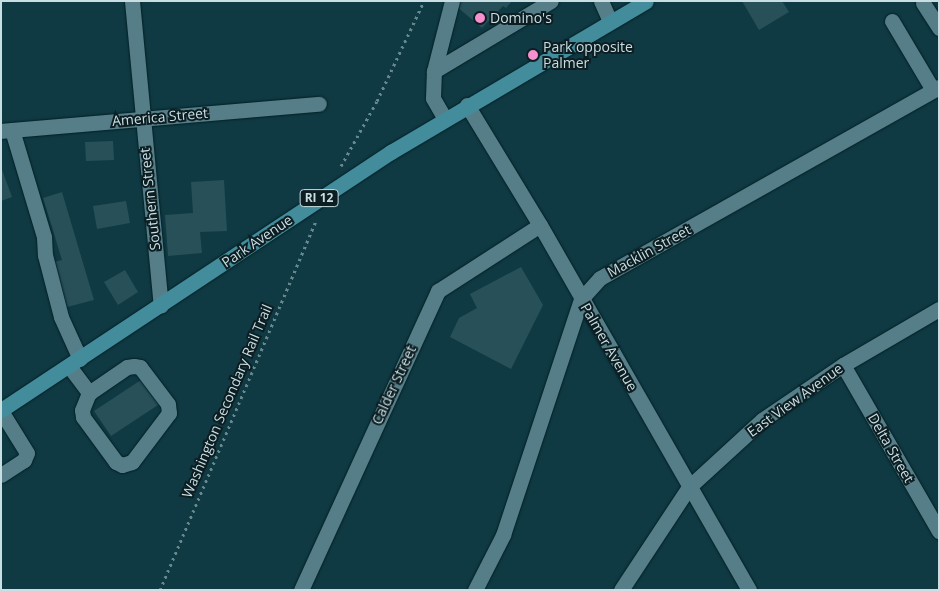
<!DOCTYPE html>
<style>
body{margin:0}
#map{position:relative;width:940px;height:591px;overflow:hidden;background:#103a43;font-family:"Open Sans",sans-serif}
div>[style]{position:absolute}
.building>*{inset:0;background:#275059}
.path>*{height:3px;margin-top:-1.5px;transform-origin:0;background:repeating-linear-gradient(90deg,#67888f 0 2.5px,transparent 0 6.5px)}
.roads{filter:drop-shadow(0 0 1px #012026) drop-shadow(0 0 1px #012026)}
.minor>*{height:15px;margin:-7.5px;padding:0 7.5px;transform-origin:7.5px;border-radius:7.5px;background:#557e88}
.major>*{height:15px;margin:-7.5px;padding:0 7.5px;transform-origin:7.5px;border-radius:7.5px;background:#438c9c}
.dots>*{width:14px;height:14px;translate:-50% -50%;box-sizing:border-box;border:2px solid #0d1e22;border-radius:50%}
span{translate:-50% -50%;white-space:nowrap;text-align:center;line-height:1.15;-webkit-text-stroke:4px #0d1e22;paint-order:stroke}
.shield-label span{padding:1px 4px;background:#0d1e22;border:1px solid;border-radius:4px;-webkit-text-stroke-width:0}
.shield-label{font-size:12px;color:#c8dee3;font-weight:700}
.poi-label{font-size:14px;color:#c8dee3}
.left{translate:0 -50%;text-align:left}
.street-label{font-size:14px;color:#c8dee3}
.frame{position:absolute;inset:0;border:2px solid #c8dee3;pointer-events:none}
</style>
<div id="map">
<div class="building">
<i style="clip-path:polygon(461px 1px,512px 1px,506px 8px,503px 6px,482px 28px,456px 6px)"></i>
<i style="clip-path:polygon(742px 1px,782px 1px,789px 12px,759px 30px)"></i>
<i style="clip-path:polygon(113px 141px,114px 160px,86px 161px,85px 142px)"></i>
<i style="clip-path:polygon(1px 167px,12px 197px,1px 201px)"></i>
<i style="clip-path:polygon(224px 180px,227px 231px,200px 232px,202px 253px,168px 256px,165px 215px,193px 213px,191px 182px)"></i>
<i style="clip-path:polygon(62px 192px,94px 300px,67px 307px,54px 262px,62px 260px,43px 198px)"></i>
<i style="clip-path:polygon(126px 201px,130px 223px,97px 229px,93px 206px)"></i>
<i style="clip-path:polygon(521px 267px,543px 305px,511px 369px,450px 337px,459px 318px,477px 308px,470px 294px)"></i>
<i style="clip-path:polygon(125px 270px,138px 292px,118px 305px,104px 282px)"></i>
<i style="clip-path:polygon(144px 378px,161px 403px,111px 436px,94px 411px)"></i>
</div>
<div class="path">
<i style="left:341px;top:166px;width:74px;rotate:-61deg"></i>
<i style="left:377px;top:101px;width:110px;rotate:-64.8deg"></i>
<i style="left:160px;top:590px;width:401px;rotate:-67.1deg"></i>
</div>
<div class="roads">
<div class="minor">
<i style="left:132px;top:1px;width:306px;rotate:84.6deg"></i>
<i style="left:601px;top:1px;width:22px;rotate:66deg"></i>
<i style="left:923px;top:3px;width:30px;rotate:57deg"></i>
<i style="left:892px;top:21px;width:80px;rotate:59.3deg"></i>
<i style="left:434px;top:71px;width:72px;rotate:-75.6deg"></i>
<i style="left:467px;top:105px;width:140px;rotate:58.7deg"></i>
<i style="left:540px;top:225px;width:421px;rotate:60.2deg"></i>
<i style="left:445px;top:119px;width:24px;rotate:-120deg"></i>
<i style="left:433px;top:98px;width:27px;rotate:-88deg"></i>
<i style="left:434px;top:71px;width:136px;rotate:-30.9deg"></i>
<i style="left:12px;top:130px;width:112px;rotate:73.3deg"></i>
<i style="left:44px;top:237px;width:18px;rotate:87deg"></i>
<i style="left:45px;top:255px;width:64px;rotate:75.5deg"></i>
<i style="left:61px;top:317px;width:46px;rotate:65.7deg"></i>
<i style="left:1px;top:131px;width:319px;rotate:-4.9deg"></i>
<i style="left:843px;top:365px;width:192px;rotate:60deg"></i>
<i style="left:69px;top:366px;width:34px;rotate:53deg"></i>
<i style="left:134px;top:366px;width:6px;rotate:9deg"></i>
<i style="left:140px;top:367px;width:46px;rotate:52.9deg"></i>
<i style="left:168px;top:404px;width:9px;rotate:84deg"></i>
<i style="left:169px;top:413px;width:61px;rotate:127.1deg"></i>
<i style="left:132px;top:462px;width:10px;rotate:163deg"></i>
<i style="left:122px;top:465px;width:7px;rotate:-153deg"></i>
<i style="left:116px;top:462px;width:56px;rotate:-126.3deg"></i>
<i style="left:83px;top:417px;width:7px;rotate:-98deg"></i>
<i style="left:82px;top:410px;width:18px;rotate:-68deg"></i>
<i style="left:89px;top:393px;width:46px;rotate:-34.4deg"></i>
<i style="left:127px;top:367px;width:7px;rotate:-8deg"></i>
<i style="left:1px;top:411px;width:49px;rotate:58.2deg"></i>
<i style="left:27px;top:453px;width:8px;rotate:113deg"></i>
<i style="left:24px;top:460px;width:27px;rotate:147deg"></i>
<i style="left:301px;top:590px;width:329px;rotate:-65.4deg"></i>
<i style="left:438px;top:291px;width:121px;rotate:-32.9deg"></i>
<i style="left:475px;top:590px;width:62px;rotate:-63deg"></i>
<i style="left:503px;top:535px;width:249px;rotate:-71.7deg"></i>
<i style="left:581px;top:299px;width:28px;rotate:-48deg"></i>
<i style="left:600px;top:278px;width:389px;rotate:-29.4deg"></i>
<i style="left:621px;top:590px;width:123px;rotate:-56.6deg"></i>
<i style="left:689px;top:487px;width:99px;rotate:-42.5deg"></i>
<i style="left:762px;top:420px;width:98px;rotate:-34.2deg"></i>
<i style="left:843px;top:365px;width:111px;rotate:-30.3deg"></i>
</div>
<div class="major">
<i style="left:1px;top:410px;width:468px;rotate:-33.5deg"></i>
<i style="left:391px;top:152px;width:296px;rotate:-30.6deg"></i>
</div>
</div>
<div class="dots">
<i style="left:480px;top:18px;background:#f690cf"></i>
<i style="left:533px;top:55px;background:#f690cf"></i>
</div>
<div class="shield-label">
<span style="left:319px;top:198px">RI 12</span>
</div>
<div class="poi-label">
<span class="left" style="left:490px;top:18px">Domino's</span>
<span class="left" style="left:543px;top:55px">Park opposite<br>Palmer</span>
</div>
<div class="street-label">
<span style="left:160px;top:117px;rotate:-5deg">America Street</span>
<span style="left:150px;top:199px;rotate:-96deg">Southern Street</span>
<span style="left:257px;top:241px;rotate:-34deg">Park Avenue</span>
<span style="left:649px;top:251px;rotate:-29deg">Macklin Street</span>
<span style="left:609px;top:347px;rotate:60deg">Palmer Avenue</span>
<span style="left:394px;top:385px;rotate:-65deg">Calder Street</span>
<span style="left:795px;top:400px;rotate:-36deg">East View Avenue</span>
<span style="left:227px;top:401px;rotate:-67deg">Washington Secondary Rail Trail</span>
<span style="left:891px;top:448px;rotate:60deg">Delta Street</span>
</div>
<div class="frame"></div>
</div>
